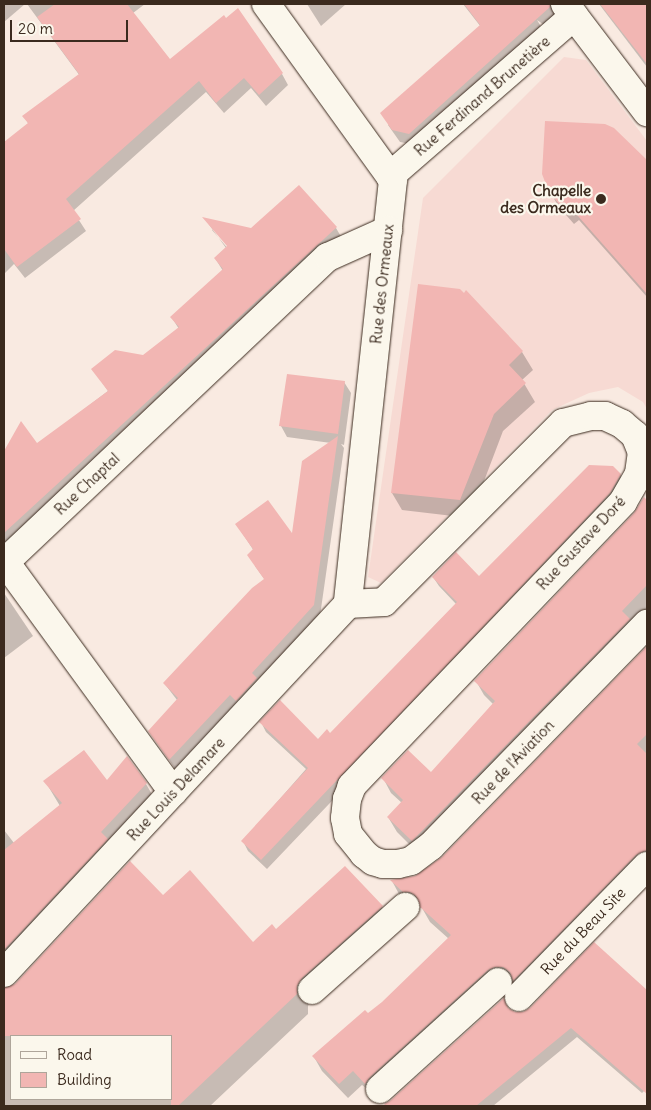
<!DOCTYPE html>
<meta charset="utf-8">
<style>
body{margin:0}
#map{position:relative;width:651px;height:1110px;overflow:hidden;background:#f9eae1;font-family:Delius,sans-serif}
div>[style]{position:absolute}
.built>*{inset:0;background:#f7dad3}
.shadow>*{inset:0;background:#0003}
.building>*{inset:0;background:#f2b6b3}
.roads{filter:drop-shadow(0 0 1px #3b2a1e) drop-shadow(0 0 1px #3b2a1e)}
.minor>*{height:28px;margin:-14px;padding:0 14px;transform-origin:14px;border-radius:14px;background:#fbf7ec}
.dots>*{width:14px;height:14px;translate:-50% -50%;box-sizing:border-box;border:2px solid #fbf7ec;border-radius:50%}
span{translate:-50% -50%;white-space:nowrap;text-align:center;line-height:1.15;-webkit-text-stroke:4.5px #fbf7ec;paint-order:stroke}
.street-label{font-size:15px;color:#3b2a1e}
.poi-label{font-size:15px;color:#3b2a1e;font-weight:700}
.right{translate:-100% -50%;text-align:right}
.frame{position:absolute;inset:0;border:5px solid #3b2a1e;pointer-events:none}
.legend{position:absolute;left:10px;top:1035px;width:162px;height:65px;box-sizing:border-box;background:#fbf7ec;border:1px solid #aea59a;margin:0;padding:6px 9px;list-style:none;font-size:15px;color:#3b2a1e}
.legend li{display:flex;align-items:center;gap:10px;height:25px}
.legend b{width:25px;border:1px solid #aea59a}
.scale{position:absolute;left:10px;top:20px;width:118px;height:22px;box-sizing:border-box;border:2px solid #3b2a1e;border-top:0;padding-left:6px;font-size:15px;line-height:18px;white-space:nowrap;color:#3b2a1e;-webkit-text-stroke:4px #fbf7ec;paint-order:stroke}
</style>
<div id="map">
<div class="built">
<i style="clip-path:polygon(564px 57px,586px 60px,647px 141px,647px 409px,643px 402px,618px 387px,589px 393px,552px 410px,381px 583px,368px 577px,423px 198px)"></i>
</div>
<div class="shadow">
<i style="clip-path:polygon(4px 4px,25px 4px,4px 22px)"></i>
<i style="clip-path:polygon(27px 4px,145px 4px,133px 13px,170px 60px,282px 74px,288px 85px,266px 106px,251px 88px,224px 113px,206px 92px,73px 211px,86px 231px,25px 278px,14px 264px,4px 274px,4px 143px,29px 125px,24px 116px,80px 76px)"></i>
<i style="clip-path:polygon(307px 4px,346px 4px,321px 26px)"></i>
<i style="clip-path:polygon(463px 4px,562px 4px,556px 19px,547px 27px,537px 20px,543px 30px,416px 145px,400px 142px,388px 125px,481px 27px)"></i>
<i style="clip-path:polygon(599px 4px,647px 4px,647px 67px)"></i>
<i style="clip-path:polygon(613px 129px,647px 162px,647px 297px,579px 220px,574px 224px,559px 207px,550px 192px)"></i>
<i style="clip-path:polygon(evenodd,299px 187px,336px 228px,343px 240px,4px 552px,4px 454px,21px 424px,37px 445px,108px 391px,93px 369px,143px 356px,179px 329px,172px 318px,223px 271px,215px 258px,226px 248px,205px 219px,251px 229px,299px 187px,212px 230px,215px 230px,232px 250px,230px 251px,212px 230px)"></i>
<i style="clip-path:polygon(466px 292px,522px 352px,533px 370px,522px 380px,535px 402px,503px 431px,470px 518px,402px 510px,392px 493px)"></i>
<i style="clip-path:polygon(344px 382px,351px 393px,344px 445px,341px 444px,344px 448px,320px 616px,176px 770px,150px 732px,177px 700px,164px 683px,265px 580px,255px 566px,254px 551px,237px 525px,293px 536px,331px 443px,287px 437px,281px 426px)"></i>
<i style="clip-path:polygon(620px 474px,626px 484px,616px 503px,267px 869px,248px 851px,243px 841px,306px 769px,266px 732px,261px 722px,318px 740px,330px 734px,456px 604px,439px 586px,433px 577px,479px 578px)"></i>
<i style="clip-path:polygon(644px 499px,647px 502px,647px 626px,420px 855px,397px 832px,388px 817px,402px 803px,391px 793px,383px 778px,431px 774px,493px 704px,484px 695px,476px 681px,635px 514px)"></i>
<i style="clip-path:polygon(4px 593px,33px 636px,4px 658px)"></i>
<i style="clip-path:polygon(647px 648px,647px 868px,517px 985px,504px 981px,376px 1095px,362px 1085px,348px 1098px,322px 1071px,314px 1057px,383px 1003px,449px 939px,430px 922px,422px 908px,412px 906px,399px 894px,392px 881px,415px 877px,443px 858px)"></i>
<i style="clip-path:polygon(45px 781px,146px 784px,157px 803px,4px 982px,4px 830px,14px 843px,60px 806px)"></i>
<i style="clip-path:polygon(evenodd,163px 897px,253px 943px,276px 931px,382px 907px,393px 926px,312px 998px,308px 1006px,308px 1014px,210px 1106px,4px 1106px,4px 989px,8px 989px,163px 897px,11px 1036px,171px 1036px,171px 1099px,11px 1099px,11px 1036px)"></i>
<i style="clip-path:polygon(594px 944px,647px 991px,647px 1088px,642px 1093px,577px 1037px,493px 1106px,394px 1106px,391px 1101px,504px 1000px,509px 1010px,514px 1013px,523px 1013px,531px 1009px)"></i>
</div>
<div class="building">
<i style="clip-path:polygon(55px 4px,127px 4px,170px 59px,224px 15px,226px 18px,238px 8px,283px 73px,259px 95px,244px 78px,216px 103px,199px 81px,66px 199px,81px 219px,17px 267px,4px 249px,4px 142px,28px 123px,22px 116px,79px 74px,37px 17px)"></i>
<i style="clip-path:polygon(464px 4px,550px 4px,550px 7px,409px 134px,392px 130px,380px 113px,480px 25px)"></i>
<i style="clip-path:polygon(600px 4px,647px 4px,647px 64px)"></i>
<i style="clip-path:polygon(545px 121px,605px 124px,614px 128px,647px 160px,647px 294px,570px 207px,564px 210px,549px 192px,542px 174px)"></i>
<i style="clip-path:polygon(299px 185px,337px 227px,4px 533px,4px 451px,21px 421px,37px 443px,108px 391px,91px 369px,115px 350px,143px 355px,179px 327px,170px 317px,223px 269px,214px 258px,227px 246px,202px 217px,251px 228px)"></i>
<i style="clip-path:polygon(418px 284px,460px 289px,464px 293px,466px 290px,523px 351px,509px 365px,526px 383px,494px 414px,460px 500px,391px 493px)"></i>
<i style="clip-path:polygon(287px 374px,345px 381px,338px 434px,279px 426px)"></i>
<i style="clip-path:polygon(338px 436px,314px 605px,252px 673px,257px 678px,236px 701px,230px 695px,169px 760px,148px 731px,178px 698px,163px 683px,252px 588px,264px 579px,247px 555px,253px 549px,235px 524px,268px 500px,292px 533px,302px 461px)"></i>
<i style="clip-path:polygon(589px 465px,613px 466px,621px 474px,610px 493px,261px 860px,241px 841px,308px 768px,259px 722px,280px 700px,318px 739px,327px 729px,330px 733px,457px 602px,432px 577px,456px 552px,479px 576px)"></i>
<i style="clip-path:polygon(644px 497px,647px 500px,647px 585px,622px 611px,630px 619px,412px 841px,387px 817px,403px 800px,381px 778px,408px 750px,431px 772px,495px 701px,474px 681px,634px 513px)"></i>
<i style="clip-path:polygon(647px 646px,647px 734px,637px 744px,647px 754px,647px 850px,636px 855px,513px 981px,510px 972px,503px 967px,495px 967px,488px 970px,370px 1077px,365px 1084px,353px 1071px,339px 1084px,312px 1056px,365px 1010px,368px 1013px,382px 1002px,451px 935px,420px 907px,416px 896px,410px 892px,403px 892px,390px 880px,415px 876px,442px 857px)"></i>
<i style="clip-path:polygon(84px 750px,107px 780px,127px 756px,147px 783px,101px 832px,108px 839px,4px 950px,4px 850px,62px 803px,43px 781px)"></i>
<i style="clip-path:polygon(130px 861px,163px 895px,190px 870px,253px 942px,272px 924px,276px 929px,345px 866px,383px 906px,302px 978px,297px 986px,297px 994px,178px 1106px,171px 1106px,171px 1036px,4px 1036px,4px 988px,15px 984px)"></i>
<i style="clip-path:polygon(594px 942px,647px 990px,647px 1094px,571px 1028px,476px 1106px,386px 1106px,384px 1104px,390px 1101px,504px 998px,508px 1008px,515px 1012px,523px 1012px,530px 1008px)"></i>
</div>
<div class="roads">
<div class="minor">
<i style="left:266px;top:4px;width:217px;rotate:54.2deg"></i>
<i style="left:393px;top:180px;width:426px;rotate:96.1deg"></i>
<i style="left:565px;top:4px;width:136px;rotate:52.8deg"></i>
<i style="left:390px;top:176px;width:244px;rotate:-41deg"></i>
<i style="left:348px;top:604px;width:36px;rotate:-3deg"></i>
<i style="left:384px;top:602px;width:253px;rotate:-45deg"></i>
<i style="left:563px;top:423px;width:29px;rotate:-14deg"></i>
<i style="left:591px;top:416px;width:14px"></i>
<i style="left:605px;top:416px;width:19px;rotate:25deg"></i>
<i style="left:622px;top:424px;width:17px;rotate:40deg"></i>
<i style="left:635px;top:435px;width:18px;rotate:68deg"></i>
<i style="left:642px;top:452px;width:22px;rotate:98deg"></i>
<i style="left:639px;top:474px;width:32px;rotate:120deg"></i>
<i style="left:623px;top:502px;width:393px;rotate:133.7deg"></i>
<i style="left:352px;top:786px;width:14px;rotate:111deg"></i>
<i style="left:347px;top:799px;width:19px;rotate:96deg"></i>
<i style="left:345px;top:818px;width:16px;rotate:79deg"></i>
<i style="left:348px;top:834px;width:26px;rotate:51deg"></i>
<i style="left:364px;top:854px;width:11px;rotate:38deg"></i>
<i style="left:373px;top:861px;width:10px;rotate:17deg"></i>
<i style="left:383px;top:864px;width:15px"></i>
<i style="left:398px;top:864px;width:13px;rotate:-13deg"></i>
<i style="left:411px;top:861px;width:25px;rotate:-37deg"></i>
<i style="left:431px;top:846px;width:310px;rotate:-45.8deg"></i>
<i style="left:173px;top:792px;width:285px;rotate:-126.1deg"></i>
<i style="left:5px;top:562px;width:444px;rotate:-43.4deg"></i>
<i style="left:328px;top:257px;width:66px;rotate:-24.2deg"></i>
<i style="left:4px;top:973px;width:504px;rotate:-47.01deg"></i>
<i style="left:312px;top:990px;width:125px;rotate:-41.7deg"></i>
<i style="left:519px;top:997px;width:183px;rotate:-45.7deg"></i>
<i style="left:380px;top:1089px;width:159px;rotate:-42.2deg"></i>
</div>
</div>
<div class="dots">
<i style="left:601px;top:199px;background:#3b2a1e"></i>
</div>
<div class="street-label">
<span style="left:482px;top:96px;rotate:-41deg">Rue Ferdinand Brunetière</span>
<span style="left:382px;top:284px;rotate:-84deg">Rue des Ormeaux</span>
<span style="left:87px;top:484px;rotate:-43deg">Rue Chaptal</span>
<span style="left:581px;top:543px;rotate:-47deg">Rue Gustave Doré</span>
<span style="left:513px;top:762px;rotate:-46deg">Rue de l'Aviation</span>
<span style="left:176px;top:789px;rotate:-47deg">Rue Louis Delamare</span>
<span style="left:583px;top:931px;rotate:-46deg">Rue du Beau Site</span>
</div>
<div class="poi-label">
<span class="right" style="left:591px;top:199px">Chapelle<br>des Ormeaux</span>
</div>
<div class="frame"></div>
<ul class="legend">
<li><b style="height:6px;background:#fbf7ec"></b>Road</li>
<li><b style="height:14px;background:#f2b6b3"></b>Building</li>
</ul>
<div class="scale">20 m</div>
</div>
